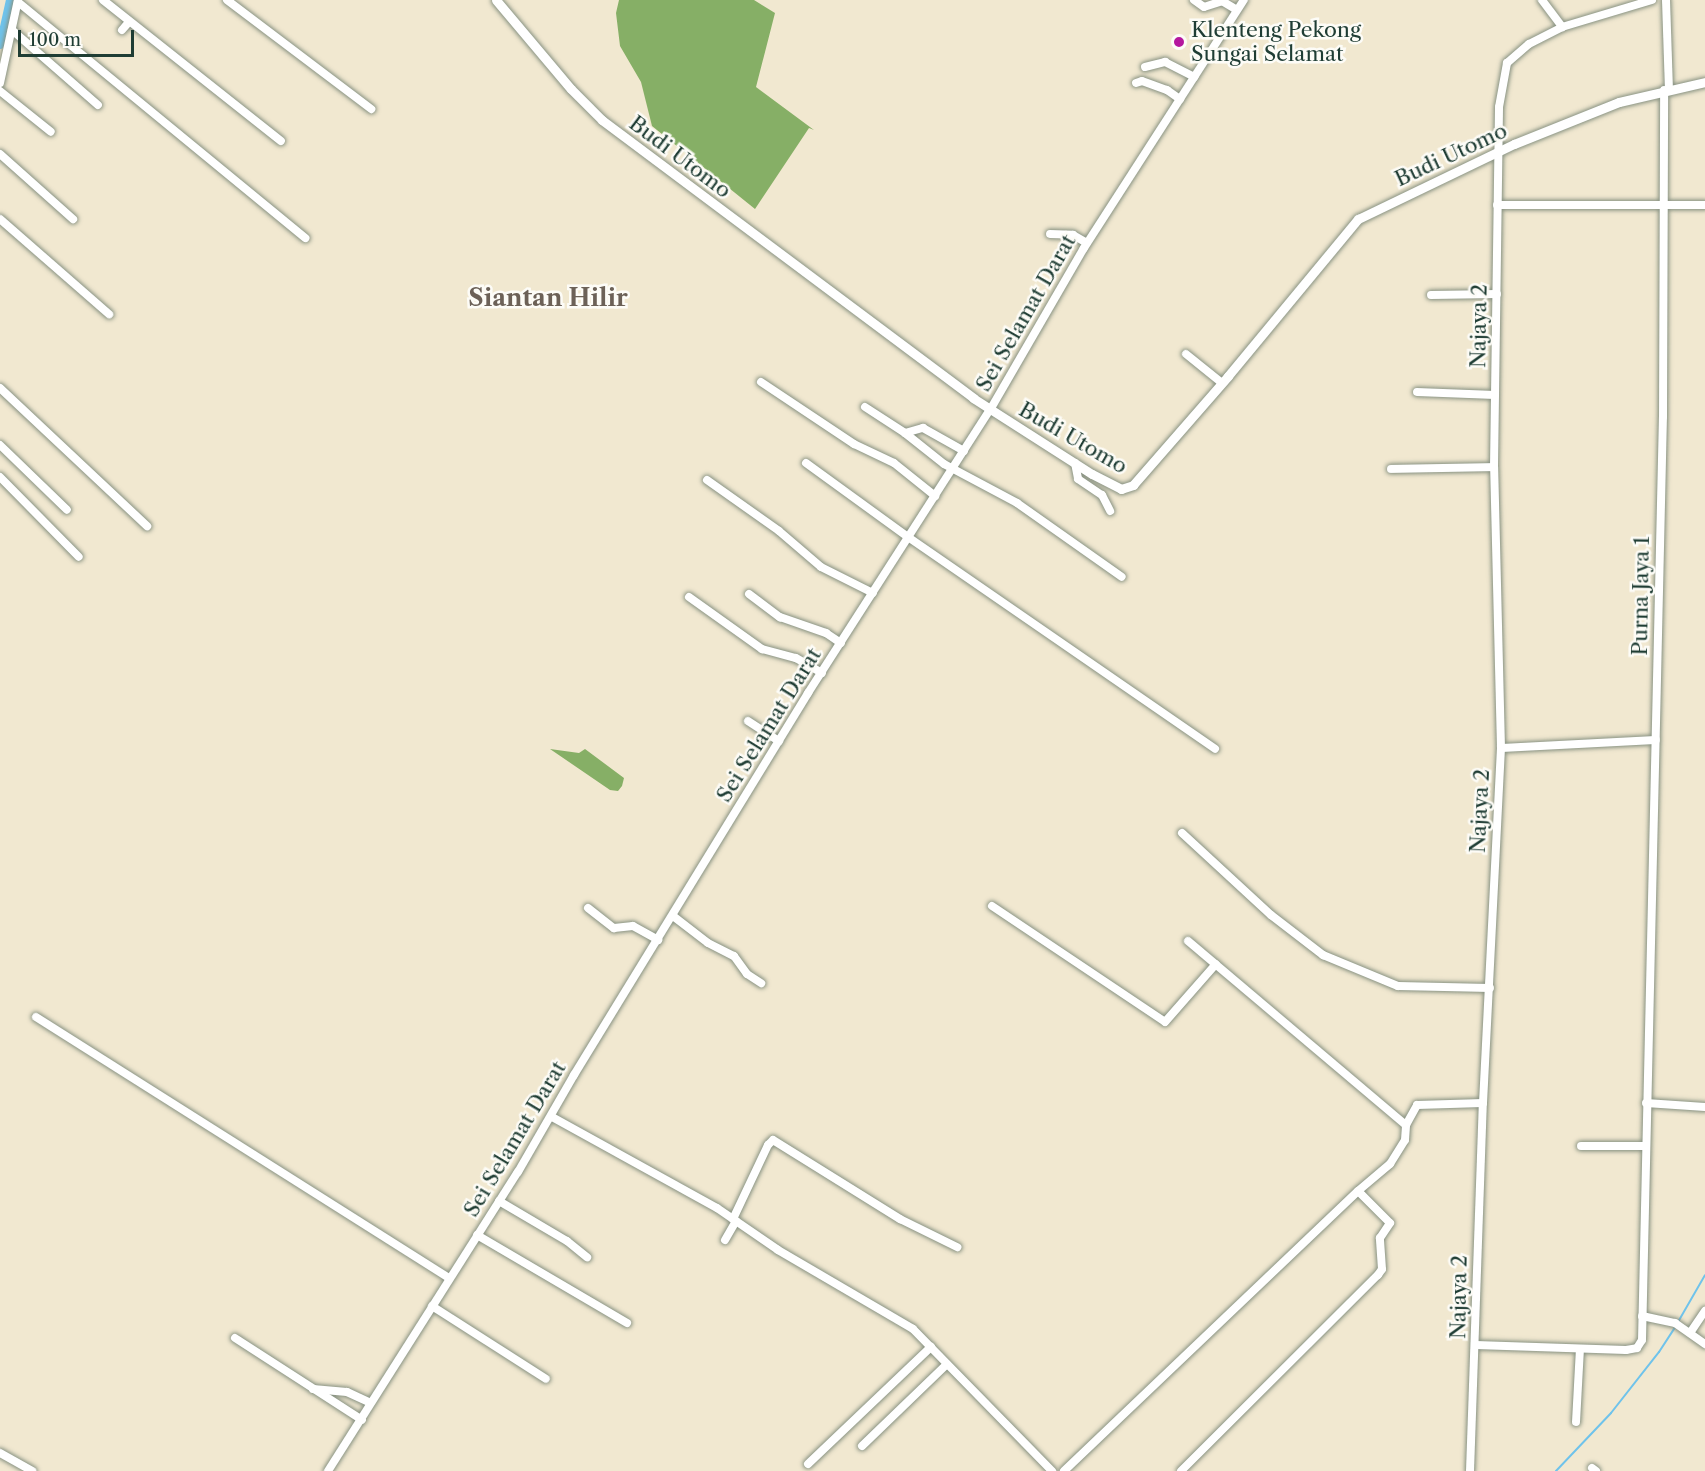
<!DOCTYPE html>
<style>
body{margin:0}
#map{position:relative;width:1705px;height:1471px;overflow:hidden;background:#f1e8d0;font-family:"Libre Caslon Text",serif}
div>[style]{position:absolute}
.forest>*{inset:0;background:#86af66}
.stream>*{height:2px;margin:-1px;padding:0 1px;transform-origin:1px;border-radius:1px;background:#6fc3eb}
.canal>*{height:8px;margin:-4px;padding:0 4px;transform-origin:4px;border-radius:4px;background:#6fc3eb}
.roads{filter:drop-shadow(0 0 2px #889282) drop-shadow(0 0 2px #889282)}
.minor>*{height:8px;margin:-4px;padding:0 4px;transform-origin:4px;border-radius:4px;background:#fff}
.tertiary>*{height:9px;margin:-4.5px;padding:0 4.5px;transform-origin:4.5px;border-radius:4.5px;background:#fff}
.dots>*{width:16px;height:16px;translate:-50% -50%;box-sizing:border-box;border:3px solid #fdfcf7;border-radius:50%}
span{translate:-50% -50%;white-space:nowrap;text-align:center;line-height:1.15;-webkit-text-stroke:5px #fdfcf7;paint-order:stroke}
.poi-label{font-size:21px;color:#1f3d34}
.left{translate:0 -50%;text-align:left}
.street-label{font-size:21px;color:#1f3d34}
.quarter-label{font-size:24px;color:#6c6157;font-weight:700}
.scale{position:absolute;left:18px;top:30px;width:116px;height:27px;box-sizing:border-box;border:3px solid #1f3d34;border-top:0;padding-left:8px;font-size:18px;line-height:21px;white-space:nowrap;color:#1f3d34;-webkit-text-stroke:4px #fdfcf7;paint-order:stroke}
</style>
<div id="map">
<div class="forest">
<i style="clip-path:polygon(619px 0,754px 0,775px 13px,756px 87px,814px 130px,809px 128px,755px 209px,652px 126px,641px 82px,620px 46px,616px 13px)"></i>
<i style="clip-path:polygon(550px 749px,579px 753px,585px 749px,624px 778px,622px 786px,618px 791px,610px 790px)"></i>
</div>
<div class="stream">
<i style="left:1678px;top:1322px;width:54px;rotate:-60.1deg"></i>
<i style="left:1556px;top:1471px;width:80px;rotate:-46.5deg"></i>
<i style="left:1611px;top:1413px;width:78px;rotate:-51.8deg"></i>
<i style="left:1659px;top:1352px;width:30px;rotate:-57deg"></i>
</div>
<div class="canal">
<i style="left:0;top:45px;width:46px;rotate:-77.5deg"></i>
</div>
<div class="roads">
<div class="minor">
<i style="left:103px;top:0;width:227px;rotate:38.4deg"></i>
<i style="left:227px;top:0;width:181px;rotate:37.1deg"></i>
<i style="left:1194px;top:0;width:12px;rotate:35deg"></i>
<i style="left:1204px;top:7px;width:19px;rotate:-18deg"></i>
<i style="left:1222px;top:1px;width:17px;rotate:31deg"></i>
<i style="left:1542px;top:0;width:34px;rotate:53deg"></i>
<i style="left:1666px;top:0;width:89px;rotate:88.1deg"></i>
<i style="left:18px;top:2px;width:372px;rotate:39.4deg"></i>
<i style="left:12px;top:30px;width:114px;rotate:41.1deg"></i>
<i style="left:122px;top:30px;width:11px;rotate:-49deg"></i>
<i style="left:1145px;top:67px;width:21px;rotate:-14deg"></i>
<i style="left:1165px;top:62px;width:33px;rotate:27deg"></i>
<i style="left:0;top:83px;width:85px;rotate:-77.8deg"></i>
<i style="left:1136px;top:83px;width:6px;rotate:-18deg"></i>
<i style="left:1142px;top:81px;width:27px;rotate:20deg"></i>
<i style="left:1167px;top:90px;width:16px;rotate:35deg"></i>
<i style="left:0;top:91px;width:65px;rotate:38.8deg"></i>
<i style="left:0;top:154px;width:98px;rotate:41.7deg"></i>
<i style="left:1497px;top:205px;width:208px"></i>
<i style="left:0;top:219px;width:145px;rotate:41.1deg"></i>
<i style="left:1050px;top:234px;width:23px;rotate:2deg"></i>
<i style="left:1073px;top:235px;width:16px;rotate:30deg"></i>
<i style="left:1431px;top:295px;width:66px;rotate:-0.9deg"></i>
<i style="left:1186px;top:354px;width:46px;rotate:38.9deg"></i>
<i style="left:761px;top:382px;width:112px;rotate:33.7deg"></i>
<i style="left:854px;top:444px;width:44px;rotate:25.4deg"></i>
<i style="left:894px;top:463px;width:53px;rotate:38.8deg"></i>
<i style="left:0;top:388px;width:202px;rotate:43.2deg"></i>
<i style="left:1417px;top:392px;width:78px;rotate:2.2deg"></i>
<i style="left:865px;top:407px;width:48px;rotate:33deg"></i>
<i style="left:905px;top:433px;width:50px;rotate:38.5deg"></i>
<i style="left:944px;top:464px;width:83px;rotate:28.1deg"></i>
<i style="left:1017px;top:503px;width:128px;rotate:35.2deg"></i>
<i style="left:905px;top:433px;width:19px;rotate:-16deg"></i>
<i style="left:923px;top:428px;width:47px;rotate:29.3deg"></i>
<i style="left:0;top:445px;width:93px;rotate:44.1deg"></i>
<i style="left:806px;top:463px;width:126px;rotate:36deg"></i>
<i style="left:908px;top:537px;width:373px;rotate:34.6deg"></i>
<i style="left:1075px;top:463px;width:16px;rotate:79deg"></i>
<i style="left:1078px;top:479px;width:29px;rotate:34deg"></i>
<i style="left:1102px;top:495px;width:18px;rotate:63deg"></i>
<i style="left:1391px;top:469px;width:103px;rotate:-1.1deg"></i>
<i style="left:0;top:477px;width:112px;rotate:45.4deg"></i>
<i style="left:707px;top:480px;width:88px;rotate:35.3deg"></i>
<i style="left:779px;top:531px;width:55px;rotate:40.6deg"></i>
<i style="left:821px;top:567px;width:58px;rotate:26.6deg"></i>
<i style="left:749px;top:594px;width:39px;rotate:37deg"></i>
<i style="left:780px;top:617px;width:49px;rotate:19.2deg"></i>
<i style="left:826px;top:633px;width:18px;rotate:34deg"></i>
<i style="left:689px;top:597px;width:90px;rotate:35.5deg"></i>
<i style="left:762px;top:649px;width:35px;rotate:15deg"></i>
<i style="left:796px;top:658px;width:30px;rotate:30deg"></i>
<i style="left:748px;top:721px;width:37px;rotate:33deg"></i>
<i style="left:1501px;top:748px;width:155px;rotate:-3deg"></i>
<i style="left:1182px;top:833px;width:121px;rotate:42.7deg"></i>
<i style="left:1271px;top:915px;width:66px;rotate:37.6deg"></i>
<i style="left:1323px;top:955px;width:81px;rotate:22.5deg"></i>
<i style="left:1398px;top:986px;width:92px;rotate:1.2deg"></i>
<i style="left:992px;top:906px;width:208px;rotate:33.8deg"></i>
<i style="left:1165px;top:1022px;width:77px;rotate:-48.7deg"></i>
<i style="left:588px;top:908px;width:33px;rotate:38deg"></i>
<i style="left:614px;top:928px;width:19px;rotate:-6deg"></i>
<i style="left:633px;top:926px;width:29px;rotate:29deg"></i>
<i style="left:673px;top:916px;width:44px;rotate:37.6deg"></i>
<i style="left:708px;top:943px;width:29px;rotate:27deg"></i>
<i style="left:734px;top:956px;width:22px;rotate:54deg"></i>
<i style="left:747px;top:974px;width:17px;rotate:33deg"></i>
<i style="left:1188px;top:941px;width:285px;rotate:40.2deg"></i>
<i style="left:36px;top:1017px;width:489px;rotate:32.3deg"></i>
<i style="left:1646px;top:1103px;width:59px;rotate:3.9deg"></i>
<i style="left:552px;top:1117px;width:188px;rotate:28.9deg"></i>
<i style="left:717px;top:1208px;width:74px;rotate:34.5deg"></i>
<i style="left:778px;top:1250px;width:156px;rotate:30.3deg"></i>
<i style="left:913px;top:1329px;width:199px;rotate:45.6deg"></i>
<i style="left:1581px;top:1146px;width:65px"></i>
<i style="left:499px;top:1201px;width:79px;rotate:30.5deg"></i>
<i style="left:567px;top:1241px;width:26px;rotate:39deg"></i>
<i style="left:733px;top:1219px;width:82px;rotate:-64.7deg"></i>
<i style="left:768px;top:1145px;width:7px;rotate:-45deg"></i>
<i style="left:773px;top:1140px;width:150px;rotate:31.9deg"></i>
<i style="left:900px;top:1219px;width:64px;rotate:26.2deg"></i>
<i style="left:477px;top:1235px;width:174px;rotate:30.4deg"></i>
<i style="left:725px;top:1240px;width:22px;rotate:-60deg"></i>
<i style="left:432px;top:1306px;width:135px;rotate:32.6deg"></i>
<i style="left:1642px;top:1316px;width:34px;rotate:12deg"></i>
<i style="left:1675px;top:1323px;width:37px;rotate:35deg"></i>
<i style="left:1690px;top:1333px;width:27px;rotate:-56deg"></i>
<i style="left:235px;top:1338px;width:151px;rotate:32.8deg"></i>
<i style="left:1476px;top:1345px;width:150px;rotate:1.9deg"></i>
<i style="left:1626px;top:1350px;width:11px;rotate:-10deg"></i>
<i style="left:1637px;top:1348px;width:9px;rotate:-58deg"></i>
<i style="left:1642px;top:1340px;width:923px;rotate:-88.7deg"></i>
<i style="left:1663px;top:417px;width:327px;rotate:-89.8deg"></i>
<i style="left:313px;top:1389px;width:34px;rotate:5deg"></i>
<i style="left:347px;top:1392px;width:26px;rotate:25deg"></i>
<i style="left:1576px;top:1422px;width:73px;rotate:-86.9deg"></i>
<i style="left:862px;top:1446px;width:118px;rotate:-44deg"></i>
<i style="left:0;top:1453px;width:37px;rotate:29deg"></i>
<i style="left:808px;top:1464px;width:170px;rotate:-43.6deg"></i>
<i style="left:1592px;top:1468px;width:5px;rotate:37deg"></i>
<i style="left:328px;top:1471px;width:354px;rotate:-57.6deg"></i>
<i style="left:518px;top:1172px;width:112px;rotate:-60deg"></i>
<i style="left:574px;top:1075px;width:448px;rotate:-58.5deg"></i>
<i style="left:808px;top:693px;width:336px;rotate:-57.3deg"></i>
<i style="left:990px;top:410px;width:187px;rotate:-59.9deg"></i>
<i style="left:1084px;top:248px;width:295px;rotate:-57.2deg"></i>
<i style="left:1064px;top:1471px;width:406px;rotate:-43.6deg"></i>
<i style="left:1358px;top:1191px;width:42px;rotate:-40.2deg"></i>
<i style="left:1390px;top:1164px;width:28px;rotate:-58deg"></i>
<i style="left:1405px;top:1140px;width:15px;rotate:-86deg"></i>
<i style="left:1406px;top:1125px;width:23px;rotate:-61deg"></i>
<i style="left:1417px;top:1105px;width:66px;rotate:-1.7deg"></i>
<i style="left:1181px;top:1471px;width:278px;rotate:-44.9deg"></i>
<i style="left:1378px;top:1275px;width:7px;rotate:-56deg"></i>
<i style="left:1382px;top:1269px;width:31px;rotate:-94deg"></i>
<i style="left:1380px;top:1238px;width:18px;rotate:-56deg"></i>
<i style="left:1390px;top:1223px;width:45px;rotate:-135deg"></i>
<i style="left:1470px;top:1471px;width:368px;rotate:-88deg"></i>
<i style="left:1483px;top:1103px;width:355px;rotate:-87.1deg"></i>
<i style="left:1501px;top:748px;width:281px;rotate:-91.4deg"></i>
<i style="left:1494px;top:467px;width:360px;rotate:-89.2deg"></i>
<i style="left:1499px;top:107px;width:45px;rotate:-79.7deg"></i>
<i style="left:1507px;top:63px;width:29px;rotate:-41deg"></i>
<i style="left:1529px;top:44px;width:37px;rotate:-27deg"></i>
<i style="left:1562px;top:27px;width:94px;rotate:-16.7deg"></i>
</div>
<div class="tertiary">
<i style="left:496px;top:0;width:116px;rotate:49.9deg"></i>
<i style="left:571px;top:89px;width:44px;rotate:45deg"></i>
<i style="left:602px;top:120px;width:464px;rotate:36.8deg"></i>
<i style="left:973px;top:398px;width:141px;rotate:32.6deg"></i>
<i style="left:1092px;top:474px;width:33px;rotate:27deg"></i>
<i style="left:1121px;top:489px;width:13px;rotate:-18deg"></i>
<i style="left:1133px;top:485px;width:145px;rotate:-48.9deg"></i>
<i style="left:1228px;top:376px;width:204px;rotate:-50.4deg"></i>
<i style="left:1358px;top:219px;width:173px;rotate:-25.7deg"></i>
<i style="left:1514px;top:144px;width:113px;rotate:-21.8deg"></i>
<i style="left:1619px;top:102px;width:88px;rotate:-13.1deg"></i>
</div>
</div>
<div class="dots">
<i style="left:1179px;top:42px;background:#b5179e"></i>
</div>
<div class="poi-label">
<span class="left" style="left:1191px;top:42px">Klenteng Pekong<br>Sungai Selamat</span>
</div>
<div class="street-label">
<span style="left:1451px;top:155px;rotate:-25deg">Budi Utomo</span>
<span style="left:680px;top:157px;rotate:37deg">Budi Utomo</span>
<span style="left:1026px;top:313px;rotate:-60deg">Sei Selamat Darat</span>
<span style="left:1479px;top:326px;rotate:-89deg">Najaya 2</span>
<span style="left:1073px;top:438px;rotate:30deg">Budi Utomo</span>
<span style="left:1641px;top:596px;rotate:-89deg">Purna Jaya 1</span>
<span style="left:769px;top:725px;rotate:-58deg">Sei Selamat Darat</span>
<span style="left:1480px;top:811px;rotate:-87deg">Najaya 2</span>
<span style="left:515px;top:1139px;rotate:-59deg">Sei Selamat Darat</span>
<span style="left:1459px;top:1297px;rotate:-89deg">Najaya 2</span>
</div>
<div class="quarter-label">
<span style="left:548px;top:298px">Siantan Hilir</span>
</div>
<div class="scale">100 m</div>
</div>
